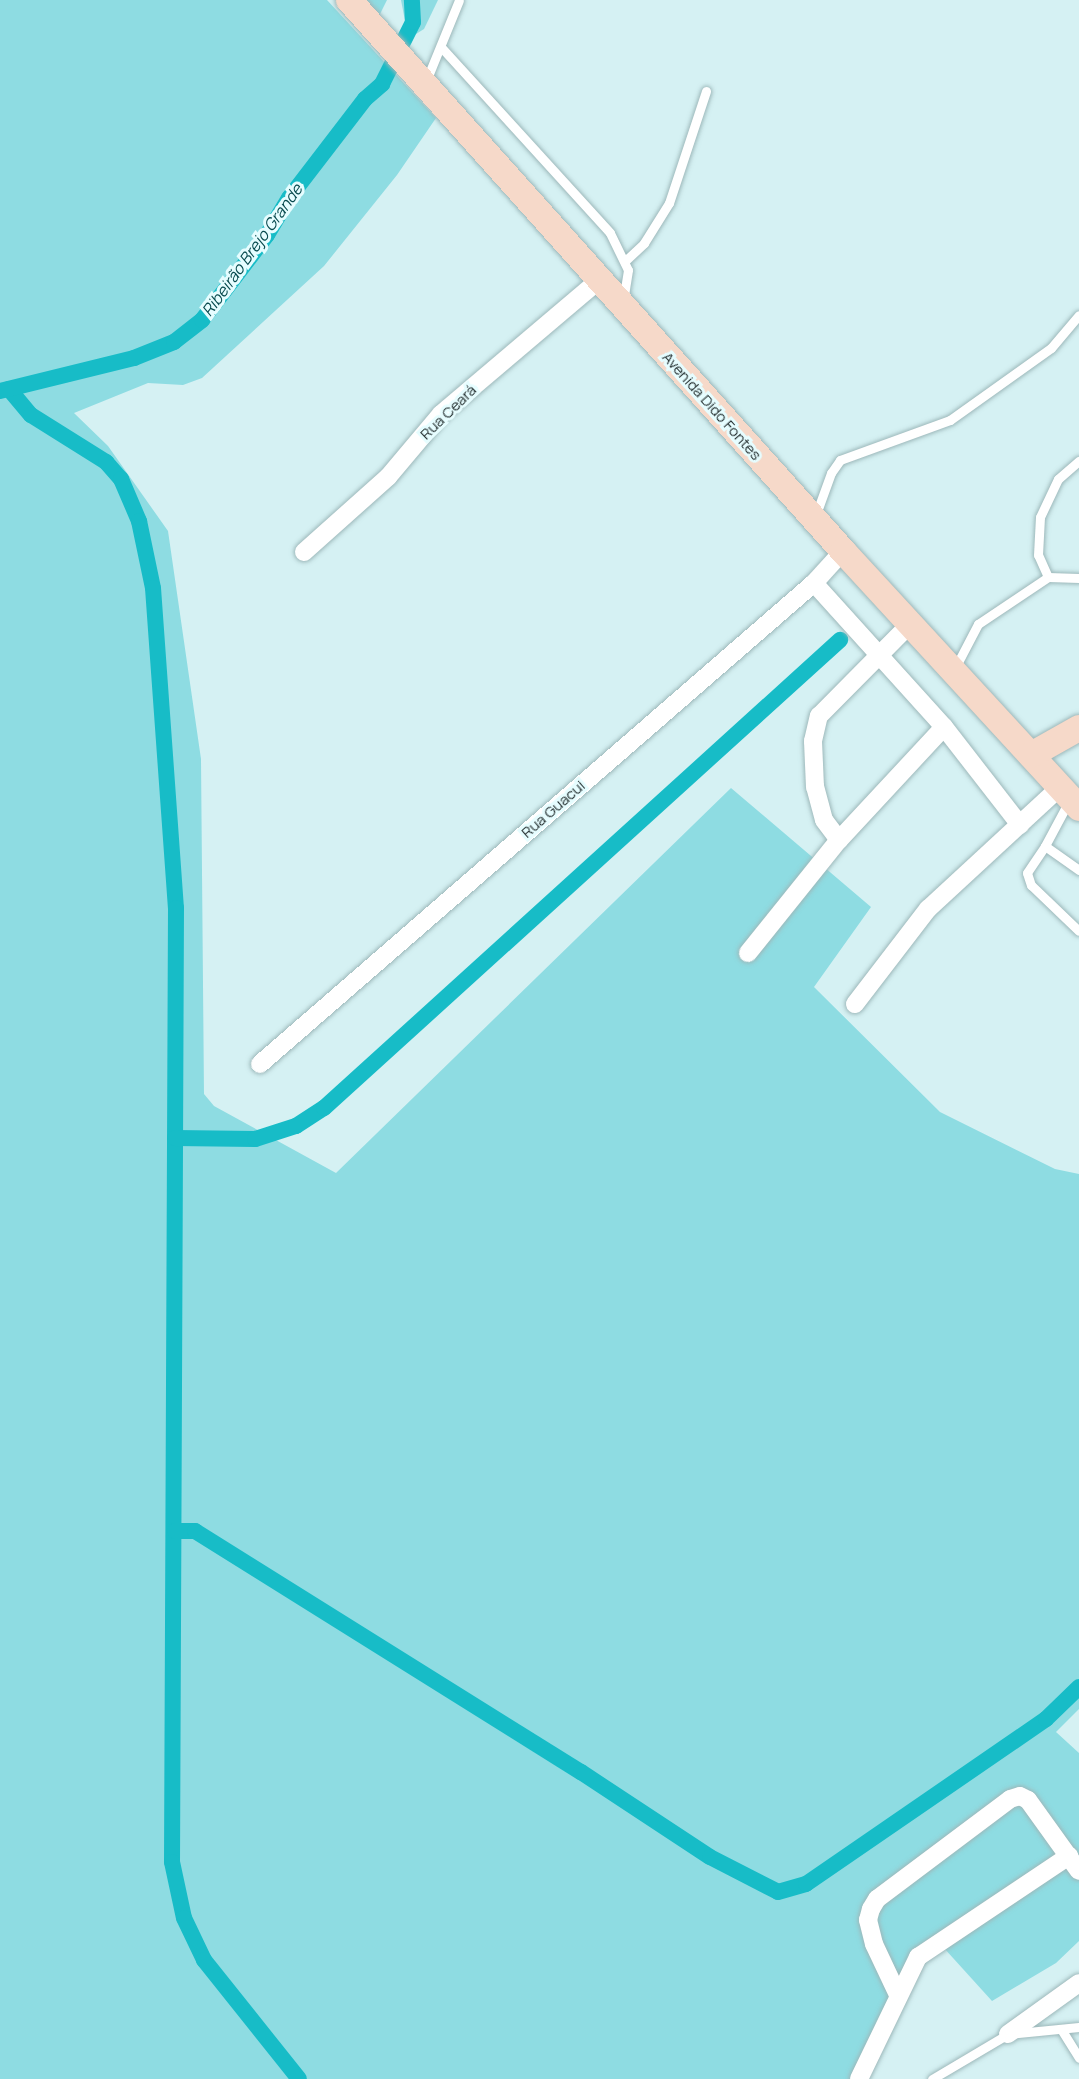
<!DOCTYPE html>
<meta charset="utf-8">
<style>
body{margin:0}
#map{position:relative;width:1079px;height:2079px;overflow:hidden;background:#d5f1f3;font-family:Manrope,sans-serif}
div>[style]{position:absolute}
.green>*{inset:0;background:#8edce2}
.canal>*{height:16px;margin:-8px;padding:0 8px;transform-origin:8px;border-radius:8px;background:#17bcc7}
.roads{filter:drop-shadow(0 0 2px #9db8ba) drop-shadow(0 0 2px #9db8ba)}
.lane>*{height:9px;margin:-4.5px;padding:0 4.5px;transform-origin:4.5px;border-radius:4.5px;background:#fff}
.street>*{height:18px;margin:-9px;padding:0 9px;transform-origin:9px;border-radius:9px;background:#fff}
.secondary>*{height:26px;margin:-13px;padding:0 13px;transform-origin:13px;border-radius:13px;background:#f6d9c9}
span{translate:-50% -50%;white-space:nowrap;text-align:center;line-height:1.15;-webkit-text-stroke:6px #e6fdff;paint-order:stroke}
.street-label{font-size:15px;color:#253031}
.water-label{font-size:16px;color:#084a4e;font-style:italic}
</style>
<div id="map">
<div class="green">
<i style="clip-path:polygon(0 0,327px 0,436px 118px,397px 175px,324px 266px,202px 378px,183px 385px,148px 383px,74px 413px,108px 446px,168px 531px,201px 759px,204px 1094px,214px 1106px,336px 1173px,731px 788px,871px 907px,814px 987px,940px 1112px,1055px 1169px,1079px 1174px,1079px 1709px,1056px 1732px,1079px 1753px,1079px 1941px,1056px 1963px,992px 2001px,934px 1937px,859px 2079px,0 2079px)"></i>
<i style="clip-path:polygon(362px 0,387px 0,378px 18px)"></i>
<i style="clip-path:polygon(401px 0,438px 0,424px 29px,416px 34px,406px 26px)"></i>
</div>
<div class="canal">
<i style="left:9px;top:389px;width:34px;rotate:50deg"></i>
<i style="left:31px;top:415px;width:89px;rotate:32.1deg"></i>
<i style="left:106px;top:462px;width:23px;rotate:49deg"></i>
<i style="left:121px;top:479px;width:46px;rotate:66.8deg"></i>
<i style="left:139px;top:521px;width:68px;rotate:78.2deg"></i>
<i style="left:153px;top:588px;width:321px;rotate:85.9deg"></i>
<i style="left:176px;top:908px;width:954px;rotate:90.24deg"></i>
<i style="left:172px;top:1862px;width:57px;rotate:77.9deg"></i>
<i style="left:184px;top:1918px;width:47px;rotate:64.5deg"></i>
<i style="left:204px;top:1960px;width:152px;rotate:51.4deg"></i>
<i style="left:0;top:391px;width:138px;rotate:-13.8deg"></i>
<i style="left:134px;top:358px;width:43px;rotate:-21.8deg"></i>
<i style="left:174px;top:342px;width:36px;rotate:-38deg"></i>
<i style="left:202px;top:320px;width:107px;rotate:-52.6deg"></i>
<i style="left:267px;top:235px;width:43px;rotate:-59.3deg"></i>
<i style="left:289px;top:198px;width:125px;rotate:-52.5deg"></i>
<i style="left:365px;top:99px;width:23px;rotate:-41deg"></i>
<i style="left:382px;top:84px;width:69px;rotate:-63.4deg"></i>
<i style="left:413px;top:22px;width:22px;rotate:-93deg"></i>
<i style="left:175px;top:1138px;width:80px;rotate:0.7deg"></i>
<i style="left:255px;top:1139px;width:43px;rotate:-17.6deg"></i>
<i style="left:296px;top:1126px;width:33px;rotate:-33deg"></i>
<i style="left:324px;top:1108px;width:697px;rotate:-42.21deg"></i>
<i style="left:175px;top:1531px;width:20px"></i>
<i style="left:195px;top:1531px;width:455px;rotate:32deg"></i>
<i style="left:581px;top:1772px;width:154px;rotate:33.4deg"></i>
<i style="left:710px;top:1857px;width:76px;rotate:27.2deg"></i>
<i style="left:778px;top:1892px;width:29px;rotate:-16deg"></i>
<i style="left:806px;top:1884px;width:291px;rotate:-34.5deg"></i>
<i style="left:1046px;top:1719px;width:46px;rotate:-44.1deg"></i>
</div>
<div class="roads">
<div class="lane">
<i style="left:441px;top:47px;width:251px;rotate:47.7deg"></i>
<i style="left:610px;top:233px;width:41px;rotate:64.1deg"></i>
<i style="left:628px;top:270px;width:31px;rotate:99deg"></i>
<i style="left:426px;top:81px;width:87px;rotate:-67.8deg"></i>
<i style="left:625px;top:261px;width:26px;rotate:-43deg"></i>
<i style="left:644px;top:243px;width:47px;rotate:-58deg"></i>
<i style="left:669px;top:203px;width:118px;rotate:-71.7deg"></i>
<i style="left:815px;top:517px;width:47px;rotate:-70deg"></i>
<i style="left:831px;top:473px;width:16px;rotate:-55deg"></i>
<i style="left:840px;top:460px;width:117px;rotate:-20deg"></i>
<i style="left:950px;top:420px;width:124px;rotate:-35.5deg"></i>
<i style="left:1051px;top:348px;width:43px;rotate:-49.7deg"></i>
<i style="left:1048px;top:577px;width:24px;rotate:-114deg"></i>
<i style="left:1038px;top:555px;width:38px;rotate:-87deg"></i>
<i style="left:1040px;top:517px;width:42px;rotate:-64.7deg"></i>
<i style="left:1058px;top:479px;width:28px;rotate:-41deg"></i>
<i style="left:955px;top:668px;width:50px;rotate:-62.4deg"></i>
<i style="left:978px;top:624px;width:84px;rotate:-33.9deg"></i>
<i style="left:1048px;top:577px;width:31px;rotate:2deg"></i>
<i style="left:1069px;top:801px;width:51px;rotate:118.1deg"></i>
<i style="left:1045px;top:846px;width:42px;rotate:35.2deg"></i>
<i style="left:1045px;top:846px;width:32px;rotate:124deg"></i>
<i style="left:1027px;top:873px;width:13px;rotate:72deg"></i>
<i style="left:1031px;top:885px;width:66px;rotate:43.8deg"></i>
<i style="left:1061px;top:2029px;width:34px;rotate:58deg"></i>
<i style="left:932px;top:2079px;width:88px;rotate:-30.6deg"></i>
<i style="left:1008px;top:2034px;width:71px;rotate:-5.6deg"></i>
</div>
<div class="street">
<i style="left:304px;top:552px;width:113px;rotate:-41.8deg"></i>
<i style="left:388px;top:477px;width:82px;rotate:-49.9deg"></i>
<i style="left:441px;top:414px;width:207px;rotate:-40.3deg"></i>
<i style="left:814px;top:583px;width:194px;rotate:47.9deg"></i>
<i style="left:944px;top:727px;width:124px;rotate:52.2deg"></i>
<i style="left:839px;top:840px;width:25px;rotate:-127deg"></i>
<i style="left:824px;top:820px;width:34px;rotate:-105deg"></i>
<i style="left:815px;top:787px;width:46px;rotate:-92.5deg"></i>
<i style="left:813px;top:741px;width:26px;rotate:-77deg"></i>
<i style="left:819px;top:716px;width:129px;rotate:-45.3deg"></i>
<i style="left:748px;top:953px;width:145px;rotate:-51.2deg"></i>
<i style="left:839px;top:840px;width:154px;rotate:-47.1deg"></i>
<i style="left:855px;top:1004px;width:120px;rotate:-52.5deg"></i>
<i style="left:928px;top:909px;width:178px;rotate:-42.7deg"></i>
<i style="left:260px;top:1064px;width:734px;rotate:-40.97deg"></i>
<i style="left:814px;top:583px;width:43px;rotate:-47.8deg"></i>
<i style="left:898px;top:1995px;width:56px;rotate:-115.2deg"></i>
<i style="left:874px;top:1944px;width:25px;rotate:-104deg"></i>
<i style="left:868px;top:1920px;width:11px;rotate:-75deg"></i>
<i style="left:871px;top:1909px;width:12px;rotate:-59deg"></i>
<i style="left:877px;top:1899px;width:166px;rotate:-36.9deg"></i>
<i style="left:1010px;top:1799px;width:10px;rotate:-17deg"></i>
<i style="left:1020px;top:1796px;width:9px;rotate:27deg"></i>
<i style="left:1028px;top:1800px;width:87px;rotate:54.3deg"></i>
<i style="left:1008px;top:2034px;width:87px;rotate:-35.7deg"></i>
<i style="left:859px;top:2079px;width:136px;rotate:-64.2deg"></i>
<i style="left:918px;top:1957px;width:182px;rotate:-33.8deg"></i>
</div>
<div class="secondary">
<i style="left:349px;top:0;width:740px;rotate:48.12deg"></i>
<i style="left:843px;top:551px;width:349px;rotate:47.4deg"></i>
<i style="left:1031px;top:755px;width:55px;rotate:-29.4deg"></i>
</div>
</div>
<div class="street-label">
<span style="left:712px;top:406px;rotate:48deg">Avenida Dido Fontes</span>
<span style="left:448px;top:412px;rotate:-44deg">Rua Ceará</span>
<span style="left:553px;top:809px;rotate:-41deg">Rua Guacui</span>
</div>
<div class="water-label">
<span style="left:252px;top:250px;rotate:-54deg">Ribeirão Brejo Grande</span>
</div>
</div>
